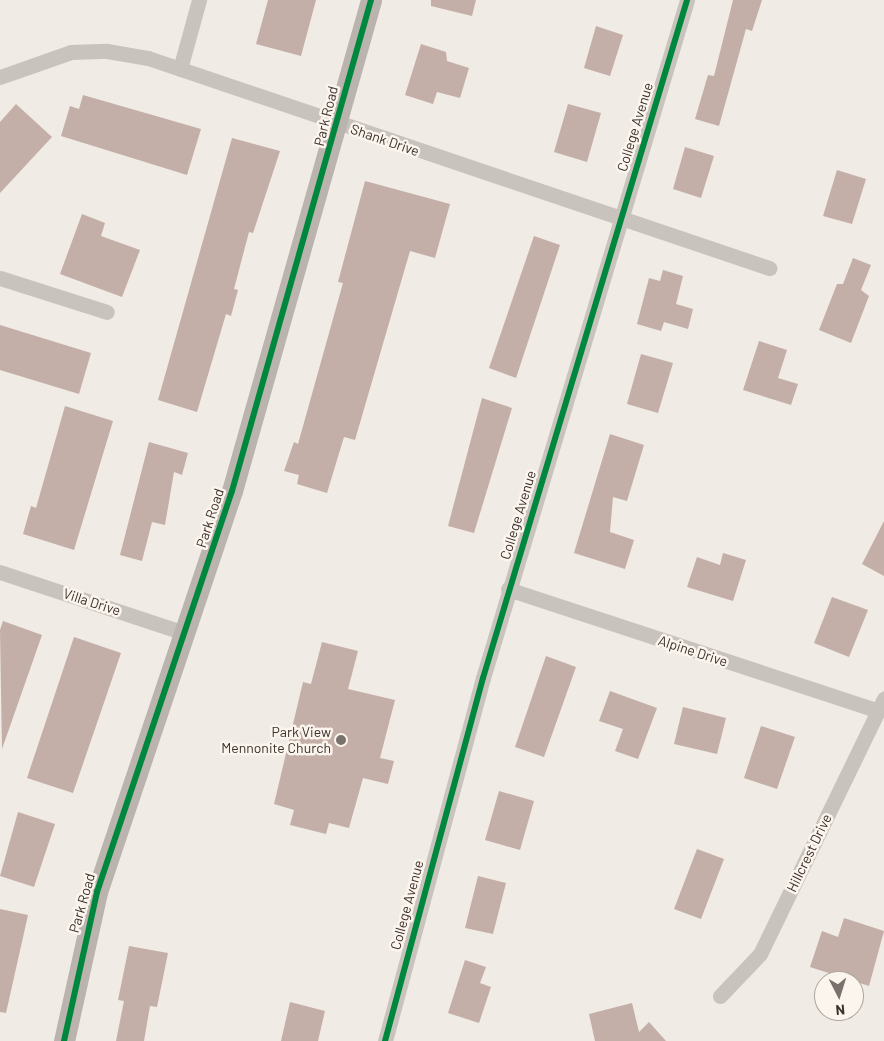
<!DOCTYPE html>
<style>
body{margin:0}
#map{position:relative;width:884px;height:1041px;overflow:hidden;background:#f0ebe5;font-family:Barlow,sans-serif}
div>[style]{position:absolute}
.building>*{inset:0;background:#c3afa7}
.street>*{height:15px;margin:-7.5px;padding:0 7.5px;transform-origin:7.5px;border-radius:7.5px;background:#c9c3be}
.secondary>*{height:21px;margin:-10.5px;padding:0 10.5px;transform-origin:10.5px;border-radius:10.5px;background:#bab3ae}
.cycleway>*{height:6px;margin:-3px;padding:0 3px;transform-origin:3px;border-radius:3px;background:#00873e}
.dots>*{width:14px;height:14px;translate:-50% -50%;box-sizing:border-box;border:2px solid #fbf5ee;border-radius:50%}
span{translate:-50% -50%;white-space:nowrap;text-align:center;line-height:1.15;-webkit-text-stroke:5px #fbf5ee;paint-order:stroke}
.street-label{font-size:14px;color:#3b302b}
.poi-label{font-size:14px;color:#3b302b}
.right{translate:-100% -50%;text-align:right}
.north{position:absolute;left:814px;top:971px;width:50px;height:50px;box-sizing:border-box;background:#fbf5ee;border:1px solid #aea6a0;border-radius:50%;rotate:175deg;font-size:14px;font-weight:700;line-height:20px;text-align:center;color:#3b302b}
.north::after{content:'';display:block;margin:auto;width:18px;height:22px;background:#7a716c;clip-path:polygon(50% 0,100% 100%,50% 72%,0 100%)}
</style>
<div id="map">
<div class="building">
<i style="clip-path:polygon(268px 0,316px 0,301px 56px,256px 44px)"></i>
<i style="clip-path:polygon(431px 0,476px 0,472px 16px,431px 6px)"></i>
<i style="clip-path:polygon(733px 0,762px 0,752px 31px,746px 29px,719px 126px,695px 119px,708px 75px,714px 76px)"></i>
<i style="clip-path:polygon(596px 26px,623px 35px,610px 76px,584px 68px)"></i>
<i style="clip-path:polygon(421px 44px,446px 52px,447px 61px,469px 68px,460px 98px,437px 92px,433px 104px,405px 95px)"></i>
<i style="clip-path:polygon(83px 95px,201px 129px,187px 175px,61px 136px,70px 106px,79px 109px)"></i>
<i style="clip-path:polygon(16px 104px,52px 137px,0 193px,0 122px)"></i>
<i style="clip-path:polygon(568px 104px,601px 113px,587px 162px,554px 152px)"></i>
<i style="clip-path:polygon(232px 138px,280px 151px,253px 233px,249px 232px,234px 289px,238px 290px,231px 316px,226px 314px,197px 412px,158px 400px)"></i>
<i style="clip-path:polygon(685px 147px,714px 156px,701px 198px,673px 189px)"></i>
<i style="clip-path:polygon(837px 170px,866px 179px,852px 224px,823px 216px)"></i>
<i style="clip-path:polygon(365px 181px,450px 204px,435px 258px,410px 251px,355px 440px,344px 437px,327px 493px,297px 484px,299px 475px,284px 471px,294px 442px,298px 444px,343px 283px,338px 282px)"></i>
<i style="clip-path:polygon(82px 214px,105px 223px,101px 236px,140px 250px,122px 297px,60px 274px)"></i>
<i style="clip-path:polygon(534px 236px,560px 245px,516px 378px,489px 368px)"></i>
<i style="clip-path:polygon(853px 258px,871px 265px,861px 290px,869px 296px,851px 343px,819px 330px,837px 284px,843px 284px)"></i>
<i style="clip-path:polygon(663px 270px,683px 276px,676px 304px,693px 309px,688px 329px,664px 322px,661px 331px,637px 324px,649px 278px,660px 281px)"></i>
<i style="clip-path:polygon(0 325px,91px 353px,79px 394px,0 370px)"></i>
<i style="clip-path:polygon(759px 341px,787px 350px,778px 378px,798px 384px,791px 405px,743px 390px)"></i>
<i style="clip-path:polygon(641px 354px,673px 363px,658px 413px,627px 404px)"></i>
<i style="clip-path:polygon(482px 398px,512px 408px,474px 533px,448px 526px)"></i>
<i style="clip-path:polygon(65px 406px,113px 421px,74px 550px,23px 534px,31px 506px,36px 508px)"></i>
<i style="clip-path:polygon(610px 434px,644px 445px,627px 501px,613px 497px,610px 532px,634px 540px,625px 569px,574px 553px)"></i>
<i style="clip-path:polygon(149px 442px,188px 453px,182px 475px,174px 472px,165px 525px,152px 522px,142px 561px,120px 555px)"></i>
<i style="clip-path:polygon(884px 521px,884px 576px,862px 564px)"></i>
<i style="clip-path:polygon(723px 553px,746px 560px,733px 601px,687px 587px,697px 557px,720px 565px)"></i>
<i style="clip-path:polygon(832px 597px,868px 610px,849px 657px,814px 643px)"></i>
<i style="clip-path:polygon(3px 621px,42px 635px,2px 749px,0 630px)"></i>
<i style="clip-path:polygon(74px 637px,121px 653px,73px 793px,27px 778px)"></i>
<i style="clip-path:polygon(322px 642px,358px 651px,348px 689px,395px 700px,380px 758px,394px 761px,388px 784px,363px 778px,349px 828px,329px 823px,326px 834px,290px 825px,294px 810px,274px 804px,303px 682px,311px 684px)"></i>
<i style="clip-path:polygon(546px 656px,576px 667px,544px 757px,515px 747px)"></i>
<i style="clip-path:polygon(610px 691px,657px 708px,638px 759px,615px 751px,623px 729px,599px 721px)"></i>
<i style="clip-path:polygon(683px 707px,726px 718px,717px 754px,674px 744px)"></i>
<i style="clip-path:polygon(761px 726px,795px 737px,777px 789px,744px 778px)"></i>
<i style="clip-path:polygon(499px 791px,534px 801px,520px 850px,485px 840px)"></i>
<i style="clip-path:polygon(18px 812px,55px 824px,34px 887px,0 876px)"></i>
<i style="clip-path:polygon(697px 849px,724px 859px,701px 919px,674px 909px)"></i>
<i style="clip-path:polygon(478px 876px,506px 883px,493px 934px,465px 928px)"></i>
<i style="clip-path:polygon(0 909px,28px 915px,6px 1013px,0 1012px)"></i>
<i style="clip-path:polygon(844px 918px,884px 931px,869px 986px,810px 967px,822px 931px,838px 937px)"></i>
<i style="clip-path:polygon(129px 946px,168px 953px,157px 1007px,150px 1006px,144px 1041px,116px 1041px,124px 1001px,118px 1000px)"></i>
<i style="clip-path:polygon(465px 960px,486px 967px,480px 983px,491px 987px,479px 1023px,448px 1013px)"></i>
<i style="clip-path:polygon(290px 1002px,325px 1011px,318px 1041px,281px 1041px)"></i>
<i style="clip-path:polygon(632px 1003px,639px 1032px,649px 1022px,666px 1041px,595px 1041px,589px 1014px)"></i>
</div>
<div class="street">
<i style="left:180px;top:69px;width:72px;rotate:-74.6deg"></i>
<i style="left:0;top:77px;width:75px;rotate:-19.4deg"></i>
<i style="left:71px;top:52px;width:36px;rotate:-2deg"></i>
<i style="left:107px;top:51px;width:42px;rotate:9.7deg"></i>
<i style="left:148px;top:58px;width:656px;rotate:18.68deg"></i>
<i style="left:0;top:278px;width:112px;rotate:17.6deg"></i>
<i style="left:0;top:572px;width:194px;rotate:18.3deg"></i>
<i style="left:508px;top:589px;width:390px;rotate:18.2deg"></i>
<i style="left:720px;top:996px;width:58px;rotate:-46.4deg"></i>
<i style="left:760px;top:954px;width:284px;rotate:-64.1deg"></i>
<i style="left:385px;top:1041px;width:376px;rotate:-74.9deg"></i>
<i style="left:483px;top:678px;width:708px;rotate:-73.25deg"></i>
</div>
<div class="secondary">
<i style="left:64px;top:1041px;width:153px;rotate:-77.5deg"></i>
<i style="left:97px;top:892px;width:423px;rotate:-71.4deg"></i>
<i style="left:232px;top:491px;width:510px;rotate:-74.19deg"></i>
</div>
<div class="cycleway">
<i style="left:64px;top:1041px;width:153px;rotate:-77.5deg"></i>
<i style="left:97px;top:892px;width:423px;rotate:-71.4deg"></i>
<i style="left:232px;top:491px;width:510px;rotate:-74.19deg"></i>
<i style="left:385px;top:1041px;width:376px;rotate:-74.9deg"></i>
<i style="left:483px;top:678px;width:708px;rotate:-73.25deg"></i>
</div>
<div class="dots">
<i style="left:341px;top:740px;background:#7a716c"></i>
</div>
<div class="street-label">
<span style="left:326px;top:116px;rotate:-76deg">Park Road</span>
<span style="left:635px;top:127px;rotate:-73deg">College Avenue</span>
<span style="left:385px;top:140px;rotate:19deg">Shank Drive</span>
<span style="left:518px;top:515px;rotate:-73deg">College Avenue</span>
<span style="left:210px;top:518px;rotate:-72deg">Park Road</span>
<span style="left:92px;top:602px;rotate:18deg">Villa Drive</span>
<span style="left:693px;top:651px;rotate:18deg">Alpine Drive</span>
<span style="left:809px;top:853px;rotate:-64deg">Hillcrest Drive</span>
<span style="left:82px;top:903px;rotate:-74deg">Park Road</span>
<span style="left:407px;top:905px;rotate:-75deg">College Avenue</span>
</div>
<div class="poi-label">
<span class="right" style="left:331px;top:740px">Park View<br>Mennonite Church</span>
</div>
<div class="north">N</div>
</div>
